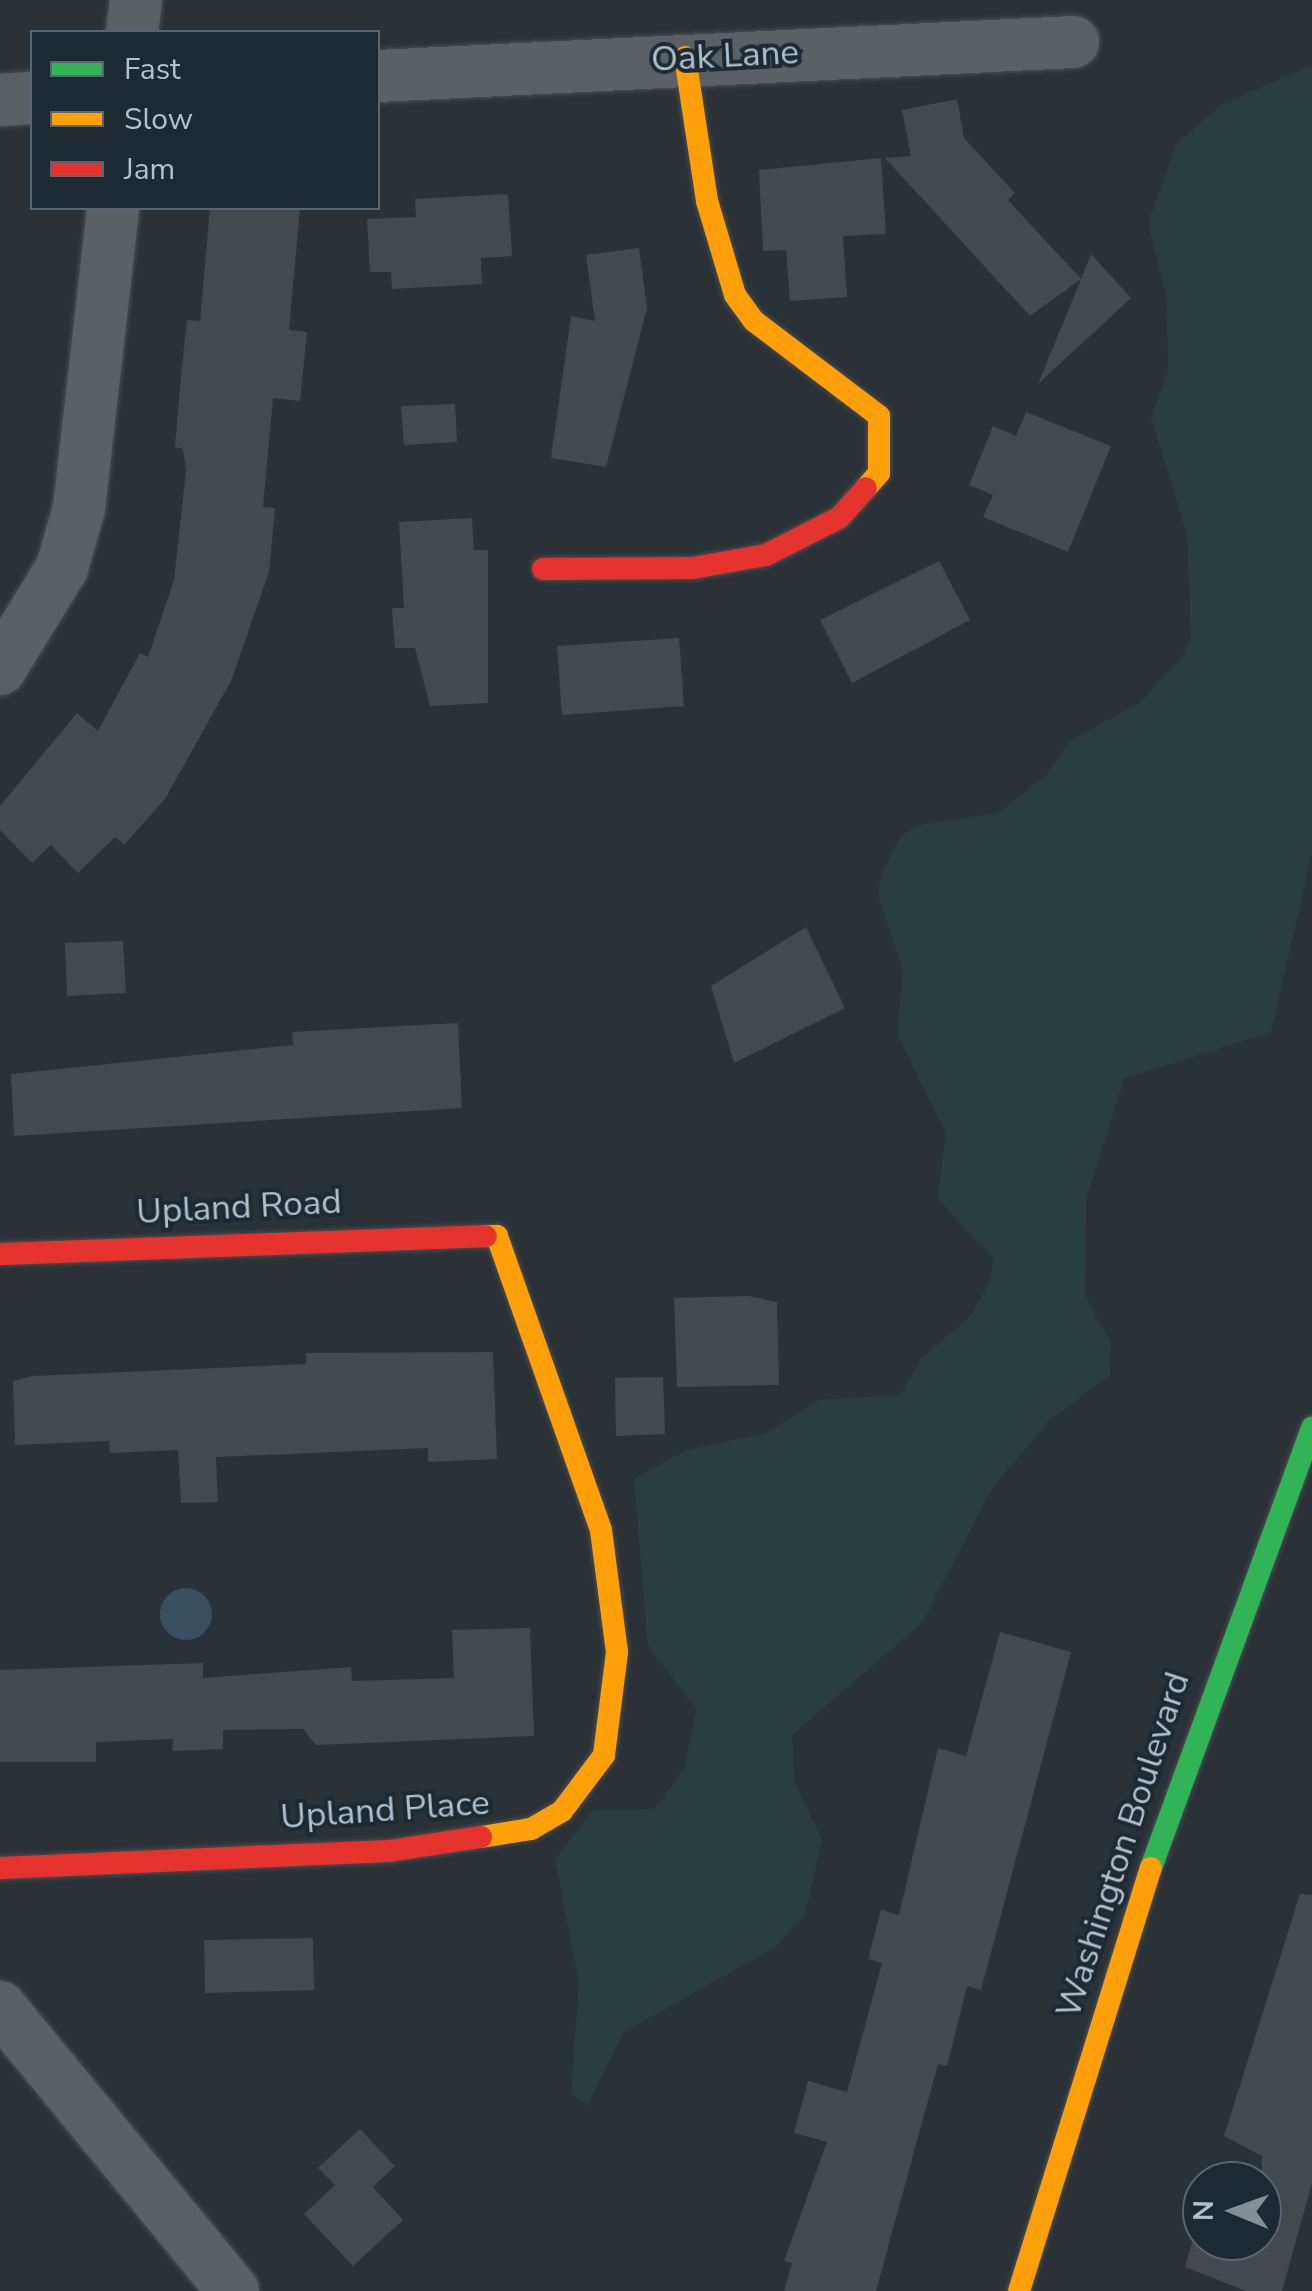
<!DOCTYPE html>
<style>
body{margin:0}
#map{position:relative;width:1312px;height:2291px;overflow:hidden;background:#2b3237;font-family:"Nunito Sans",sans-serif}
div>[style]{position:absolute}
.green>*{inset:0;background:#283e3d}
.water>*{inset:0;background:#384f60}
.round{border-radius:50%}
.building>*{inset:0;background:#43494e}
.roads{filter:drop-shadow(0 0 2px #484e52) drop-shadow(0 0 2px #484e52)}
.street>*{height:52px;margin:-26px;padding:0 26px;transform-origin:26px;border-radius:26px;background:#5a6066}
.fast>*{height:22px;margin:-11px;padding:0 11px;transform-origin:11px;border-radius:11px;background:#30b455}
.slow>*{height:22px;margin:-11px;padding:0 11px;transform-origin:11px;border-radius:11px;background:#ff9f0a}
.jam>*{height:22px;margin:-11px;padding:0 11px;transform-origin:11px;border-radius:11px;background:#e5322d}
span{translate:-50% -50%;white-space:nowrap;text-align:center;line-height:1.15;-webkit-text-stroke:8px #1d2933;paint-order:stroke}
.street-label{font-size:35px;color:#b4bfc9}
.legend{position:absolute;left:30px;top:30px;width:350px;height:180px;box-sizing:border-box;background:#1d2933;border:2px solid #59656f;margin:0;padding:12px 18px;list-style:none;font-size:30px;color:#b4bfc9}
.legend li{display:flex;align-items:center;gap:20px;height:50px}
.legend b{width:50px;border:2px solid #59656f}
.north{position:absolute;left:1182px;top:2161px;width:100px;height:100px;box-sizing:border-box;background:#1d2933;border:2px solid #59656f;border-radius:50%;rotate:271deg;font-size:28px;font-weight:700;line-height:40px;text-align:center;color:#b4bfc9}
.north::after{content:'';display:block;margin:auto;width:35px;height:45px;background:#848e96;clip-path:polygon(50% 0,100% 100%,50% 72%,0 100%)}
</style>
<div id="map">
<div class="green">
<i style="clip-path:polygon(1312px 65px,1312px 854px,1271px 1032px,1124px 1079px,1086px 1200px,1085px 1295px,1111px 1343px,1110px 1375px,1049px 1421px,993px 1487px,922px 1623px,792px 1735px,794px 1781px,822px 1839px,805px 1915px,774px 1948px,624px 2032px,587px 2106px,571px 2093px,579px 1983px,555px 1859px,593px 1810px,655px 1809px,685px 1766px,696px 1709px,648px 1646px,634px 1479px,686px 1450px,766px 1433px,820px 1400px,900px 1395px,921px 1358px,970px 1317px,991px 1278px,993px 1257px,937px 1199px,946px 1134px,897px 1034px,903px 970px,878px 895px,881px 876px,900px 837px,918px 825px,998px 813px,1046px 775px,1070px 741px,1139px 703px,1181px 658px,1191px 638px,1187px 535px,1151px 417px,1168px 370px,1167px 300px,1148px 223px,1177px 143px,1221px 105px)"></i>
</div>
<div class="water">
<i class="round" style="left:160px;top:1588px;width:52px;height:52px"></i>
</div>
<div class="building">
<i style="clip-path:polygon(957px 99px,964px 138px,1015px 193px,1008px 200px,1081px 279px,1091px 254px,1131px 298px,1038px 384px,1081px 279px,1030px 316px,885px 158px,911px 156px,902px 110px)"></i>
<i style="clip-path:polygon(881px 158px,886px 234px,843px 236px,847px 297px,790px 301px,786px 250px,763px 251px,759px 170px)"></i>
<i style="clip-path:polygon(508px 194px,512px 256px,481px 258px,482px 284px,392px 289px,391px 272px,370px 272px,367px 219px,416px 217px,415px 199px)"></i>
<i style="clip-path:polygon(210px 208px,300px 208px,289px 330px,307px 332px,300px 401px,273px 398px,263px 507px,275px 508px,269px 572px,231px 681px,165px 799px,124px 845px,115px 837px,78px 873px,51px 845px,32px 863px,0 830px,0 806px,77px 713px,98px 731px,140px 653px,148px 657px,174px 580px,186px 471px,183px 449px,175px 447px,181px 376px,187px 320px,200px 321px)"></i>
<i style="clip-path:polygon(639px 248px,647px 308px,606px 467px,551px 458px,571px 316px,595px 321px,586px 255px)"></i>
<i style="clip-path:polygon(455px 404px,457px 442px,404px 445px,401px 406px)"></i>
<i style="clip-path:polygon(1026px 412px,1111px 446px,1068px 552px,983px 517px,993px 495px,969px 485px,993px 426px,1016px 436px)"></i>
<i style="clip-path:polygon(472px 518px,474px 550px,488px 550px,488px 703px,430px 706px,415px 648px,395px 648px,392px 608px,404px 608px,399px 522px)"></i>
<i style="clip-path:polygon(939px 561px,970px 620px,852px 683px,820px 620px)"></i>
<i style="clip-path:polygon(679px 638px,684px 706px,562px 715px,557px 646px)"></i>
<i style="clip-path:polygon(806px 927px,845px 1008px,734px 1063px,711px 986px)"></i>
<i style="clip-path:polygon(123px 941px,126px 993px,67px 996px,65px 943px)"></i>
<i style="clip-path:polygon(458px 1023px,462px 1108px,14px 1136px,11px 1074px,293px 1045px,292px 1032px)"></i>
<i style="clip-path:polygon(748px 1296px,777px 1302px,779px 1385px,677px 1387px,674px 1298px)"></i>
<i style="clip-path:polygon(493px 1352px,497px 1459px,428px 1462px,428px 1448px,216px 1457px,218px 1502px,181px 1503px,178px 1450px,110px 1453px,109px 1441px,15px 1445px,13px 1381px,33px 1376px,306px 1364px,306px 1353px)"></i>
<i style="clip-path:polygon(663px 1377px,665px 1434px,616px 1436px,615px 1378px)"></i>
<i style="clip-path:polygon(530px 1628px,534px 1736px,316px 1745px,303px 1729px,223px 1730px,223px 1749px,172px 1751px,173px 1739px,96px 1742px,96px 1762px,0 1762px,0 1670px,203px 1663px,203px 1678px,351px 1667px,352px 1681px,454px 1678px,452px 1630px)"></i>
<i style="clip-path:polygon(1000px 1632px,1071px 1652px,981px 1990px,967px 1986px,947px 2066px,938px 2064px,876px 2291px,784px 2291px,792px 2263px,784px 2261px,827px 2142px,794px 2133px,808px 2081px,847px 2092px,882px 1963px,868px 1959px,881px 1910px,899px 1915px,938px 1748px,966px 1756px)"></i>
<i style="clip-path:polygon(1300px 1894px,1312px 1895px,1312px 2183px,1282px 2291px,1246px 2291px,1185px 2267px,1199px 2219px,1202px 2241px,1262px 2241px,1262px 2156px,1224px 2136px)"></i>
<i style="clip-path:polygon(313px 1938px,314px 1990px,205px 1993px,204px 1940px)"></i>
<i style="clip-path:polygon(360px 2129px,395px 2166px,373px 2187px,403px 2220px,353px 2266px,304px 2214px,335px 2185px,318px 2168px)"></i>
</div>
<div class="roads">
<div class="street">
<i style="left:132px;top:32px;width:32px;rotate:-83deg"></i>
<i style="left:378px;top:76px;width:696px;rotate:-2.8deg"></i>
<i style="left:0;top:100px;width:32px;rotate:-4deg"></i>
<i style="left:0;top:669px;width:119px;rotate:-58.5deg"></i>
<i style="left:62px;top:568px;width:62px;rotate:-74.2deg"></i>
<i style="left:79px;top:508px;width:302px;rotate:-83.5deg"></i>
<i style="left:0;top:2007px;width:367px;rotate:50.6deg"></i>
</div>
<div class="fast">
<i style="left:1151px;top:1868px;width:469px;rotate:-69.9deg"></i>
</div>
<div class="slow">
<i style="left:685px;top:57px;width:146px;rotate:81.3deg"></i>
<i style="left:707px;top:201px;width:98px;rotate:73.4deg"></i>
<i style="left:735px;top:295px;width:32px;rotate:54deg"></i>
<i style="left:754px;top:321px;width:157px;rotate:37.2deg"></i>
<i style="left:879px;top:416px;width:57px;rotate:90deg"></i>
<i style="left:879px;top:473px;width:20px;rotate:131deg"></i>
<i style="left:481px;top:1837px;width:51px;rotate:-9.1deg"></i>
<i style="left:531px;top:1829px;width:36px;rotate:-30deg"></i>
<i style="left:562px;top:1811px;width:70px;rotate:-53.1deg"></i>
<i style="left:604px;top:1755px;width:104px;rotate:-82.8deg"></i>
<i style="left:617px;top:1652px;width:123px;rotate:-97.5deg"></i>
<i style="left:601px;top:1530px;width:312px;rotate:-109.5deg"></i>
<i style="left:497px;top:1236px;width:11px;rotate:180deg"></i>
<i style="left:1019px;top:2291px;width:443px;rotate:-72.7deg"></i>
</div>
<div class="jam">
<i style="left:543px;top:569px;width:150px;rotate:-0.4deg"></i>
<i style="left:693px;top:568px;width:74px;rotate:-10.1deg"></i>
<i style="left:766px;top:555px;width:82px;rotate:-26.9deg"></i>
<i style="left:839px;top:518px;width:40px;rotate:-48deg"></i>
<i style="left:0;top:1254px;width:486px;rotate:-2.1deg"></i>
<i style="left:0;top:1868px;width:389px;rotate:-2.5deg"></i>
<i style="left:389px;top:1851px;width:93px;rotate:-8.7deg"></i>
</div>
</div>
<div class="street-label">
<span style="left:725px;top:56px;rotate:-3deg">Oak Lane</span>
<span style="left:239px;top:1207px;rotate:-3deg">Upland Road</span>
<span style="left:385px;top:1810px;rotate:-4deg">Upland Place</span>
<span style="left:1123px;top:1845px;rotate:-72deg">Washington Boulevard</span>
</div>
<ul class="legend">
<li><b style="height:12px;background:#30b455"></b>Fast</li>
<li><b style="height:12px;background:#ff9f0a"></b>Slow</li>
<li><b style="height:12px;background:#e5322d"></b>Jam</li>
</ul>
<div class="north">N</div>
</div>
